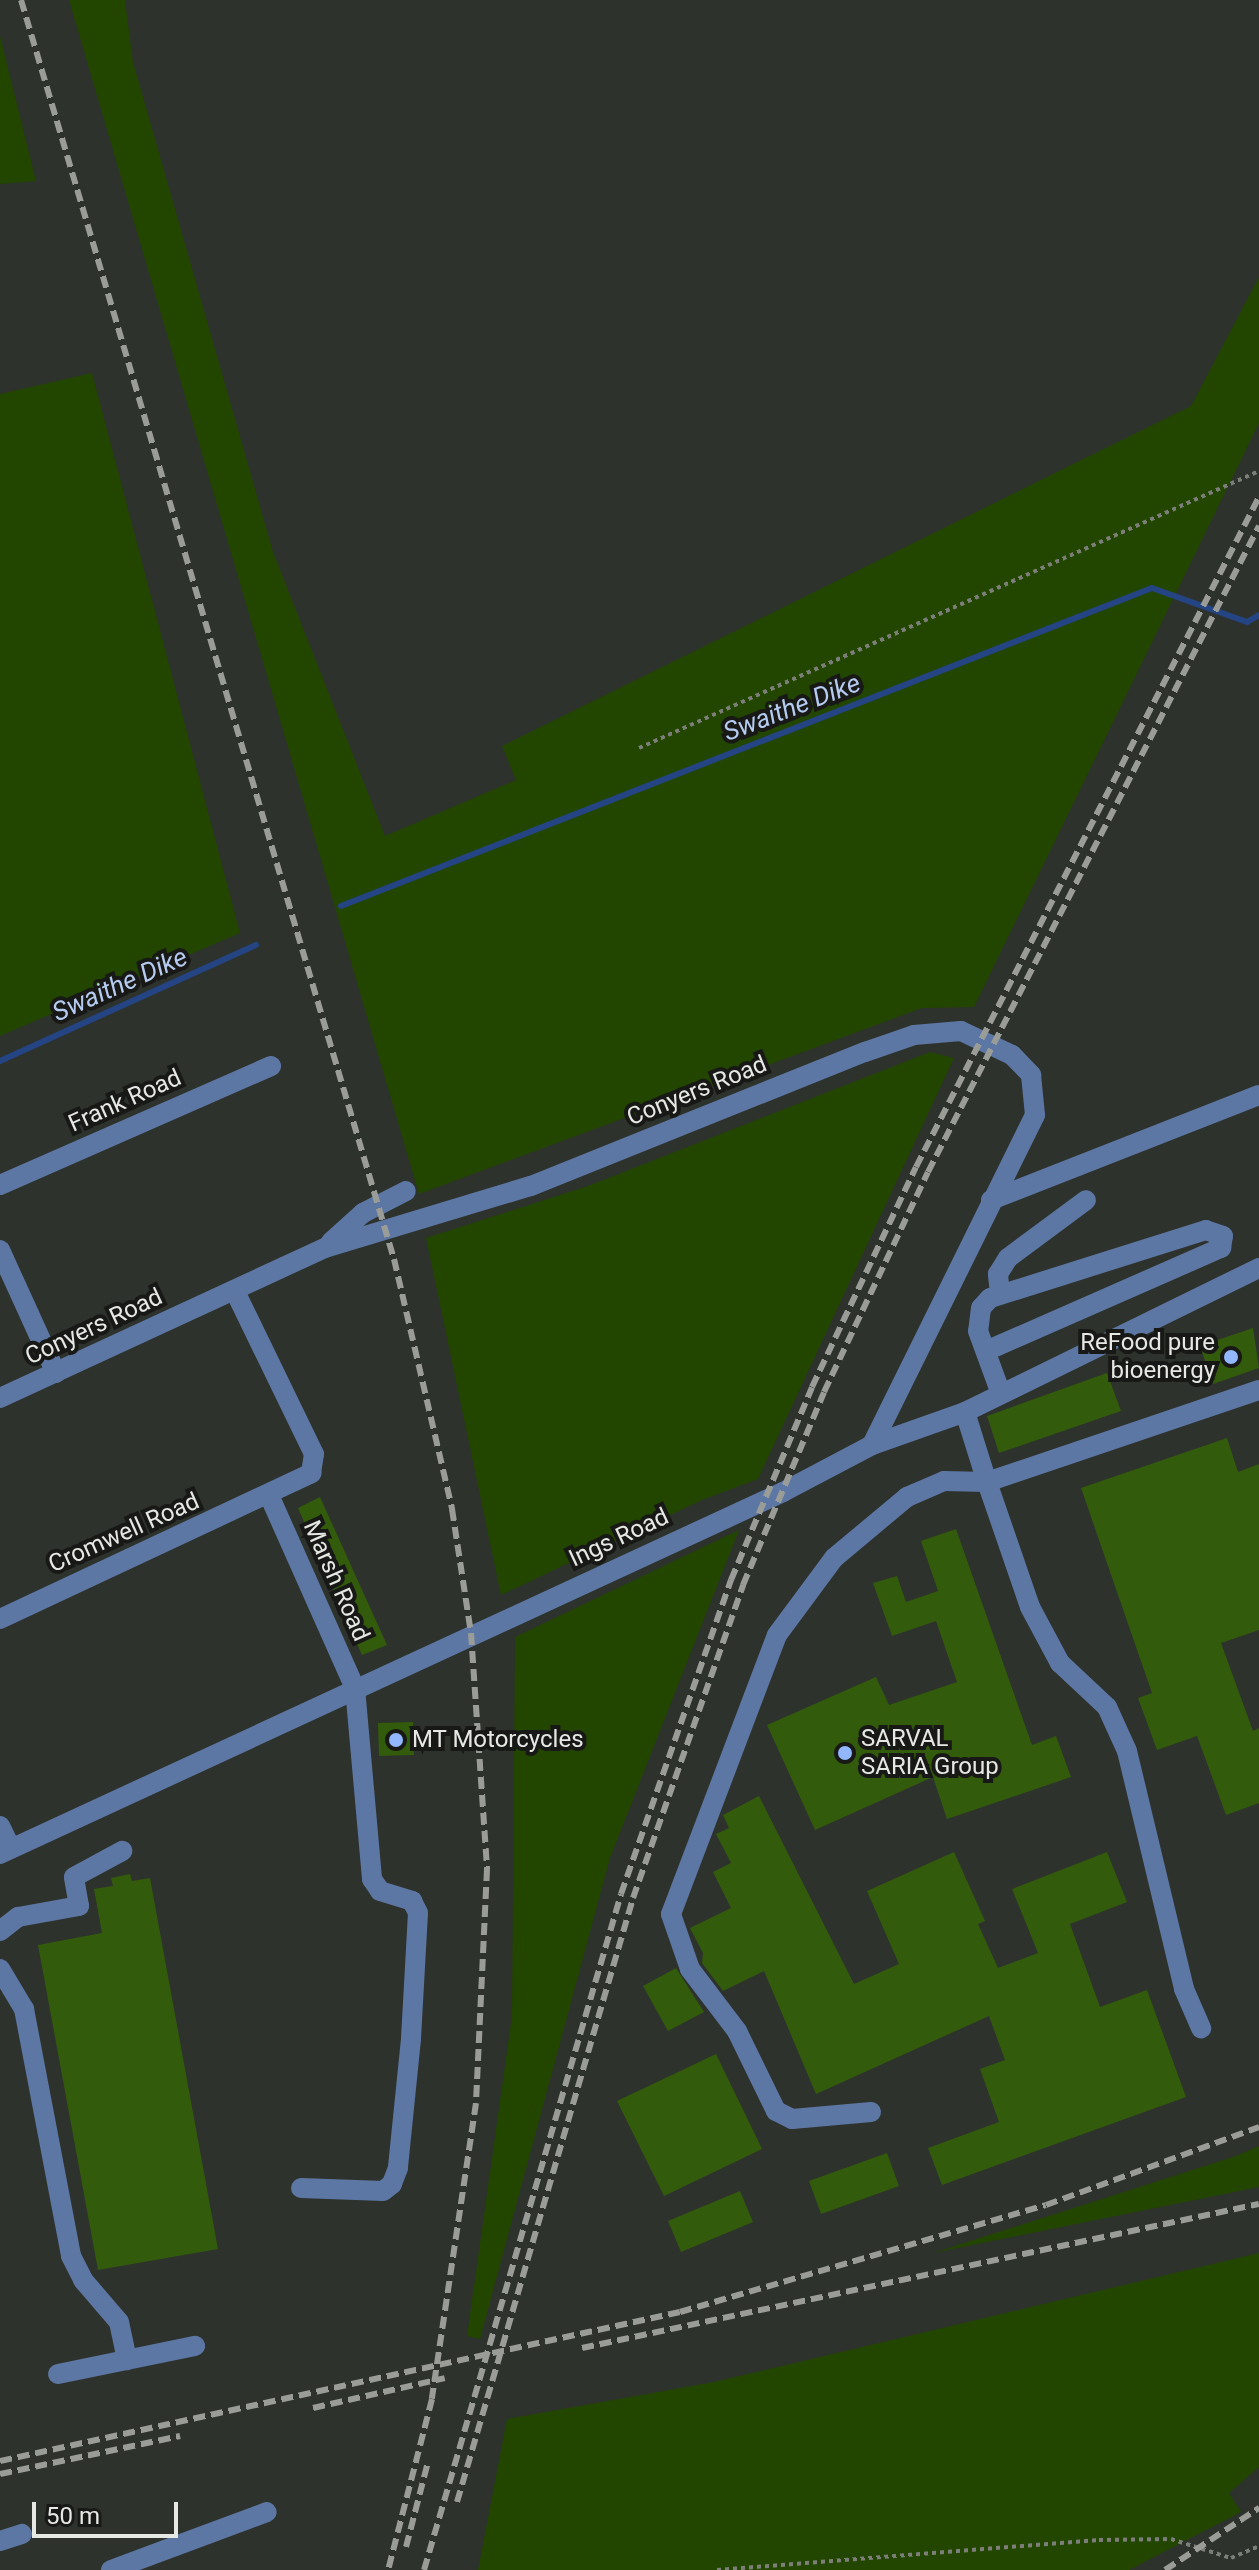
<!DOCTYPE html>
<style>
body{margin:0}
#map{position:relative;width:1259px;height:2570px;overflow:hidden;background:#2e322c;font-family:Roboto,sans-serif}
div>[style]{position:absolute}
.green>*{inset:0;background:#224600}
.stream>*{height:6px;margin:-3px;padding:0 3px;transform-origin:3px;border-radius:3px;background:#244484}
.building>*{inset:0;background:#335b0c}
.path>*{height:4px;margin-top:-2px;transform-origin:0;background:repeating-linear-gradient(90deg,#7b7e79 0 4px,transparent 0 8px)}
.minor>*{height:20px;margin:-10px;padding:0 10px;transform-origin:10px;border-radius:10px;background:#5d77a5}
.rail>*{height:6px;margin-top:-3px;transform-origin:0;background:repeating-linear-gradient(90deg,#9a9c98 0 12px,transparent 0 18px)}
.dots>*{width:22px;height:22px;translate:-50% -50%;box-sizing:border-box;border:4px solid #181917;border-radius:50%}
span{translate:-50% -50%;white-space:nowrap;text-align:center;line-height:1.15;-webkit-text-stroke:8px #181917;paint-order:stroke}
.street-label{font-size:24px;color:#e6e8e4}
.poi-label{font-size:24px;color:#e6e8e4}
.right{translate:-100% -50%;text-align:right}
.left{translate:0 -50%;text-align:left}
.water-label{font-size:26px;color:#b6cbf0;font-style:italic}
.scale{position:absolute;left:32px;top:2502px;width:146px;height:36px;box-sizing:border-box;border:4px solid #e6e8e4;border-top:0;padding-left:10px;font-size:24px;line-height:28px;white-space:nowrap;color:#e6e8e4;-webkit-text-stroke:6px #181917;paint-order:stroke}
</style>
<div id="map">
<div class="green">
<i style="clip-path:polygon(69px 0,125px 0,133px 62px,273px 552px,385px 836px,516px 780px,502px 746px,1191px 406px,1259px 277px,1259px 423px,974px 1007px,922px 1008px,419px 1194px)"></i>
<i style="clip-path:polygon(0 36px,36px 181px,0 184px)"></i>
<i style="clip-path:polygon(92px 373px,240px 933px,0 1036px,0 394px)"></i>
<i style="clip-path:polygon(930px 1052px,954px 1058px,758px 1479px,702px 1500px,501px 1595px,426px 1238px,588px 1186px)"></i>
<i style="clip-path:polygon(739px 1530px,610px 1858px,480px 2339px,467px 2336px,512px 2016px,515px 1637px)"></i>
<i style="clip-path:polygon(1259px 2146px,1259px 2187px,933px 2253px,1236px 2156px)"></i>
<i style="clip-path:polygon(1259px 2253px,1259px 2467px,1229px 2493px,1241px 2512px,1129px 2570px,478px 2570px,507px 2419px,714px 2382px)"></i>
</div>
<div class="stream">
<i style="left:341px;top:906px;width:871px;rotate:-21.41deg"></i>
<i style="left:1152px;top:588px;width:101px;rotate:19.7deg"></i>
<i style="left:1247px;top:622px;width:14px;rotate:-30deg"></i>
<i style="left:0;top:1061px;width:281px;rotate:-24.4deg"></i>
</div>
<div class="building">
<i style="clip-path:polygon(1253px 1328px,1259px 1368px,1213px 1384px,1200px 1346px)"></i>
<i style="clip-path:polygon(1107px 1373px,1121px 1411px,999px 1453px,987px 1416px)"></i>
<i style="clip-path:polygon(1227px 1438px,1238px 1472px,1259px 1464px,1259px 1630px,1221px 1643px,1253px 1731px,1259px 1728px,1259px 1803px,1226px 1815px,1197px 1736px,1157px 1750px,1138px 1698px,1152px 1693px,1081px 1488px)"></i>
<i style="clip-path:polygon(320px 1497px,387px 1645px,362px 1655px,298px 1508px)"></i>
<i style="clip-path:polygon(956px 1529px,1032px 1745px,1056px 1736px,1071px 1777px,947px 1819px,933px 1777px,815px 1830px,767px 1725px,876px 1677px,889px 1705px,957px 1682px,936px 1621px,892px 1636px,873px 1583px,897px 1576px,906px 1602px,938px 1591px,921px 1541px)"></i>
<i style="clip-path:polygon(413px 1722px,414px 1755px,379px 1756px,378px 1723px)"></i>
<i style="clip-path:polygon(759px 1796px,854px 1984px,899px 1964px,867px 1891px,954px 1852px,985px 1921px,978px 1924px,998px 1968px,1038px 1953px,1012px 1889px,1107px 1852px,1127px 1902px,1070px 1924px,1100px 2007px,1147px 1990px,1186px 2097px,942px 2185px,928px 2148px,999px 2122px,980px 2069px,1005px 2060px,989px 2016px,816px 2094px,764px 1971px,723px 1991px,702px 1963px,703px 1953px,690px 1928px,731px 1908px,713px 1872px,731px 1863px,716px 1834px,729px 1828px,723px 1815px)"></i>
<i style="clip-path:polygon(130px 1874px,132px 1881px,150px 1878px,218px 2249px,98px 2270px,38px 1945px,102px 1933px,94px 1889px,113px 1886px,111px 1878px)"></i>
<i style="clip-path:polygon(676px 1968px,704px 2012px,668px 2031px,643px 1986px)"></i>
<i style="clip-path:polygon(716px 2054px,762px 2149px,664px 2196px,617px 2101px)"></i>
<i style="clip-path:polygon(887px 2153px,899px 2186px,821px 2214px,809px 2181px)"></i>
<i style="clip-path:polygon(740px 2191px,753px 2222px,681px 2252px,668px 2221px)"></i>
</div>
<div class="path">
<i style="left:639px;top:748px;width:679px;rotate:-24.07deg"></i>
<i style="left:717px;top:2570px;width:383px;rotate:-4.5deg"></i>
<i style="left:1099px;top:2540px;width:72px;rotate:-0.8deg"></i>
<i style="left:1171px;top:2539px;width:63px;rotate:17.6deg"></i>
<i style="left:1231px;top:2558px;width:30px;rotate:-23deg"></i>
</div>
<div class="minor">
<i style="left:0;top:1185px;width:296px;rotate:-23.7deg"></i>
<i style="left:991px;top:1200px;width:288px;rotate:-21.4deg"></i>
<i style="left:331px;top:1242px;width:43px;rotate:-42.2deg"></i>
<i style="left:363px;top:1213px;width:48px;rotate:-27.1deg"></i>
<i style="left:0;top:1250px;width:135px;rotate:65.5deg"></i>
<i style="left:1000px;top:1294px;width:20px;rotate:-96deg"></i>
<i style="left:998px;top:1274px;width:19px;rotate:-58deg"></i>
<i style="left:1008px;top:1258px;width:97px;rotate:-36.6deg"></i>
<i style="left:986px;top:1351px;width:257px;rotate:-23.7deg"></i>
<i style="left:1221px;top:1248px;width:12px;rotate:-81deg"></i>
<i style="left:1223px;top:1236px;width:18px;rotate:-161deg"></i>
<i style="left:1206px;top:1230px;width:226px;rotate:162.5deg"></i>
<i style="left:990px;top:1298px;width:13px;rotate:132deg"></i>
<i style="left:981px;top:1308px;width:23px;rotate:97deg"></i>
<i style="left:978px;top:1331px;width:67px;rotate:69.9deg"></i>
<i style="left:0;top:1398px;width:358px;rotate:-24.8deg"></i>
<i style="left:325px;top:1248px;width:215px;rotate:-16.8deg"></i>
<i style="left:531px;top:1186px;width:360px;rotate:-21.9deg"></i>
<i style="left:865px;top:1052px;width:52px;rotate:-19.1deg"></i>
<i style="left:914px;top:1035px;width:47px;rotate:-4.9deg"></i>
<i style="left:961px;top:1031px;width:56px;rotate:25.2deg"></i>
<i style="left:1012px;top:1055px;width:28px;rotate:46deg"></i>
<i style="left:1031px;top:1075px;width:40px;rotate:84.3deg"></i>
<i style="left:1035px;top:1115px;width:368px;rotate:116.3deg"></i>
<i style="left:965px;top:1412px;width:73px;rotate:72.6deg"></i>
<i style="left:987px;top:1482px;width:287px;rotate:-18.7deg"></i>
<i style="left:269px;top:1495px;width:211px;rotate:66deg"></i>
<i style="left:355px;top:1688px;width:192px;rotate:84.9deg"></i>
<i style="left:372px;top:1879px;width:14px;rotate:56deg"></i>
<i style="left:380px;top:1891px;width:34px;rotate:17deg"></i>
<i style="left:412px;top:1901px;width:13px;rotate:63deg"></i>
<i style="left:418px;top:1913px;width:126px;rotate:93.2deg"></i>
<i style="left:411px;top:2039px;width:130px;rotate:95.8deg"></i>
<i style="left:398px;top:2168px;width:17px;rotate:111deg"></i>
<i style="left:392px;top:2184px;width:11px;rotate:142deg"></i>
<i style="left:383px;top:2191px;width:82px;rotate:-177.9deg"></i>
<i style="left:0;top:1619px;width:344px;rotate:-25.1deg"></i>
<i style="left:311px;top:1473px;width:19px;rotate:-81deg"></i>
<i style="left:314px;top:1454px;width:181px;rotate:-115.9deg"></i>
<i style="left:0;top:1826px;width:25px;rotate:64deg"></i>
<i style="left:0;top:1854px;width:863px;rotate:-24.81deg"></i>
<i style="left:783px;top:1492px;width:101px;rotate:-27.8deg"></i>
<i style="left:872px;top:1445px;width:99px;rotate:-19.5deg"></i>
<i style="left:965px;top:1412px;width:327px;rotate:-26.1deg"></i>
<i style="left:0;top:1931px;width:23px;rotate:-38deg"></i>
<i style="left:18px;top:1917px;width:62px;rotate:-10.2deg"></i>
<i style="left:79px;top:1906px;width:29px;rotate:-100deg"></i>
<i style="left:74px;top:1877px;width:55px;rotate:-28.4deg"></i>
<i style="left:0;top:1969px;width:47px;rotate:59deg"></i>
<i style="left:24px;top:2009px;width:251px;rotate:79.2deg"></i>
<i style="left:71px;top:2256px;width:27px;rotate:63deg"></i>
<i style="left:83px;top:2280px;width:55px;rotate:49.4deg"></i>
<i style="left:119px;top:2322px;width:39px;rotate:78deg"></i>
<i style="left:871px;top:2112px;width:79px;rotate:174.9deg"></i>
<i style="left:792px;top:2119px;width:18px;rotate:-153deg"></i>
<i style="left:776px;top:2111px;width:89px;rotate:-116deg"></i>
<i style="left:737px;top:2031px;width:78px;rotate:-127.2deg"></i>
<i style="left:690px;top:1969px;width:58px;rotate:-109.1deg"></i>
<i style="left:671px;top:1914px;width:298px;rotate:-69.2deg"></i>
<i style="left:777px;top:1635px;width:96px;rotate:-53.5deg"></i>
<i style="left:834px;top:1558px;width:95px;rotate:-39.9deg"></i>
<i style="left:907px;top:1497px;width:40px;rotate:-23.4deg"></i>
<i style="left:944px;top:1481px;width:43px;rotate:1.3deg"></i>
<i style="left:987px;top:1482px;width:132px;rotate:71deg"></i>
<i style="left:1030px;top:1607px;width:64px;rotate:61.8deg"></i>
<i style="left:1060px;top:1663px;width:64px;rotate:43.1deg"></i>
<i style="left:1107px;top:1707px;width:48px;rotate:65.6deg"></i>
<i style="left:1127px;top:1751px;width:245px;rotate:76.5deg"></i>
<i style="left:1184px;top:1989px;width:43px;rotate:66.4deg"></i>
<i style="left:58px;top:2374px;width:140px;rotate:-11.6deg"></i>
<i style="left:0;top:2541px;width:23px;rotate:-18deg"></i>
<i style="left:111px;top:2570px;width:166px;rotate:-20.4deg"></i>
</div>
<div class="rail">
<i style="left:21px;top:0;width:1313px;rotate:73.5deg"></i>
<i style="left:394px;top:1259px;width:257px;rotate:76.9deg"></i>
<i style="left:452px;top:1509px;width:125px;rotate:81.3deg"></i>
<i style="left:471px;top:1633px;width:237px;rotate:86.1deg"></i>
<i style="left:487px;top:1869px;width:234px;rotate:92.7deg"></i>
<i style="left:476px;top:2103px;width:299px;rotate:98.5deg"></i>
<i style="left:432px;top:2399px;width:177px;rotate:104.4deg"></i>
<i style="left:582px;top:2348px;width:692px;rotate:-12.01deg"></i>
<i style="left:313px;top:2408px;width:135px;rotate:-12.8deg"></i>
<i style="left:0;top:2461px;width:696px;rotate:-12.36deg"></i>
<i style="left:680px;top:2312px;width:381px;rotate:-16.3deg"></i>
<i style="left:1046px;top:2205px;width:227px;rotate:-20.1deg"></i>
<i style="left:0;top:2474px;width:184px;rotate:-11.9deg"></i>
<i style="left:457px;top:2502px;width:629px;rotate:-73.75deg"></i>
<i style="left:633px;top:1898px;width:332px;rotate:-70.6deg"></i>
<i style="left:743px;top:1585px;width:209px;rotate:-67.2deg"></i>
<i style="left:824px;top:1392px;width:243px;rotate:-64.7deg"></i>
<i style="left:928px;top:1172px;width:726px;rotate:-62.87deg"></i>
<i style="left:406px;top:2547px;width:88px;rotate:-75.5deg"></i>
<i style="left:424px;top:2570px;width:704px;rotate:-73.75deg"></i>
<i style="left:621px;top:1894px;width:333px;rotate:-70.7deg"></i>
<i style="left:731px;top:1580px;width:209px;rotate:-67.2deg"></i>
<i style="left:812px;top:1387px;width:243px;rotate:-64.7deg"></i>
<i style="left:916px;top:1167px;width:753px;rotate:-62.89deg"></i>
<i style="left:1165px;top:2570px;width:113px;rotate:-33.4deg"></i>
</div>
<div class="dots">
<i style="left:1231px;top:1357px;background:#92b7fd"></i>
<i style="left:396px;top:1740px;background:#92b7fd"></i>
<i style="left:845px;top:1753px;background:#92b7fd"></i>
</div>
<div class="street-label">
<span style="left:697px;top:1091px;rotate:-22deg">Conyers Road</span>
<span style="left:125px;top:1101px;rotate:-24deg">Frank Road</span>
<span style="left:94px;top:1327px;rotate:-25deg">Conyers Road</span>
<span style="left:124px;top:1533px;rotate:-24deg">Cromwell Road</span>
<span style="left:619px;top:1538px;rotate:-25deg">Ings Road</span>
<span style="left:336px;top:1581px;rotate:66deg">Marsh Road</span>
</div>
<div class="poi-label">
<span class="right" style="left:1215px;top:1357px">ReFood pure<br>bioenergy</span>
<span class="left" style="left:861px;top:1753px">SARVAL<br>SARIA Group</span>
<span class="left" style="left:412px;top:1740px">MT Motorcycles</span>
</div>
<div class="water-label">
<span style="left:792px;top:708px;rotate:-21deg">Swaithe Dike</span>
<span style="left:120px;top:985px;rotate:-24deg">Swaithe Dike</span>
</div>
<div class="scale">50 m</div>
</div>
